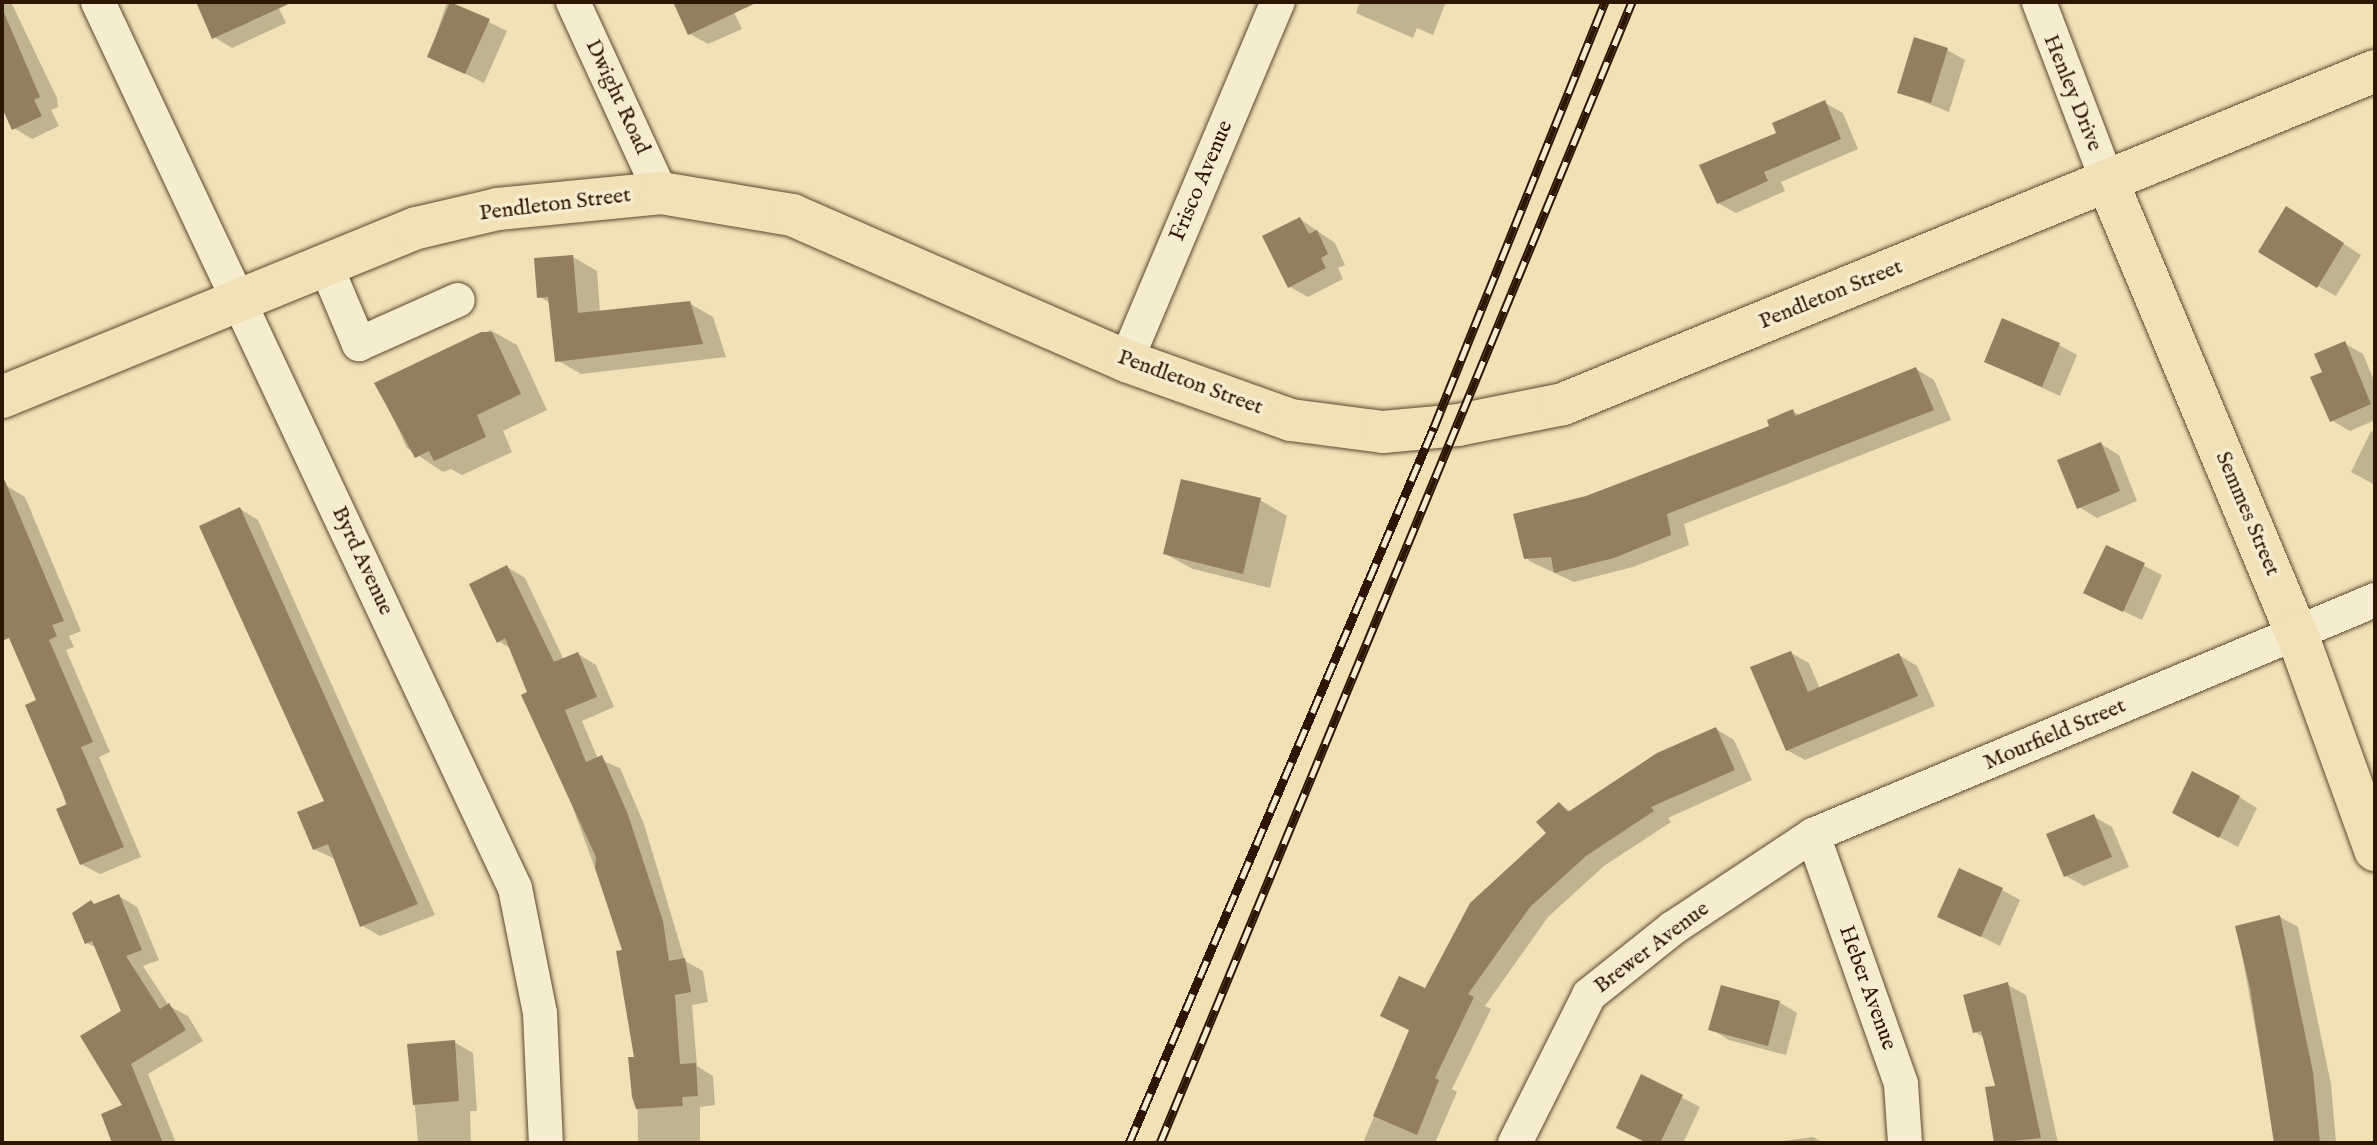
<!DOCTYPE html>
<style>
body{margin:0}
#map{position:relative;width:2377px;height:1145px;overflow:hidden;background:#f1e1b5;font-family:"IM FELL English",serif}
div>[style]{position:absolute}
.shadow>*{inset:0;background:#0003}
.building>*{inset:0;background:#937f5f}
.roads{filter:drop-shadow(0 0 2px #5e482f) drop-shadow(0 0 2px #5e482f)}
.minor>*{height:34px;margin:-17px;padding:0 17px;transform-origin:17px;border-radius:17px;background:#f6eccf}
.major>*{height:42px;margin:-21px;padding:0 21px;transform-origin:21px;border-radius:21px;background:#f1e1b5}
.rail>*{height:9px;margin-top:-4.5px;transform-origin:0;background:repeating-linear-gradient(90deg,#f6eccf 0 18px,#2d1502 0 36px);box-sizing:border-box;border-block:2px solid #2d1502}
span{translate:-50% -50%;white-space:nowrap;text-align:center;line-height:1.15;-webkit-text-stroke:7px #f6eccf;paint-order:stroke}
.street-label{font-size:22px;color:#2d1502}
.frame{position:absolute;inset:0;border:4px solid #2d1502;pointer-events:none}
</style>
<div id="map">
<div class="shadow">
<i style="clip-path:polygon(2px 2px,11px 2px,57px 98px,58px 107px,51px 110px,59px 126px,32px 139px,14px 128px,2px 102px)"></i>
<i style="clip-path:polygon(198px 2px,276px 2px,286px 23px,232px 48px,214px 37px)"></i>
<i style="clip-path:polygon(447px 2px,507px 31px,484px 83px,429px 56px)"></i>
<i style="clip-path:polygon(674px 2px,740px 2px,731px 6px,742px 29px,708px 44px,690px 34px)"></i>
<i style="clip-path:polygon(1360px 2px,1446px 2px,1433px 35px,1417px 28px,1413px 38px,1356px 13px)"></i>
<i style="clip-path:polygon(1947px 50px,1965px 60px,1949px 112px,1899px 92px)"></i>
<i style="clip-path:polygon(1825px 103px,1843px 113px,1858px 149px,1781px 182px,1785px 191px,1736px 213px,1718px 203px,1779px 134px)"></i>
<i style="clip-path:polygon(1300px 219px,1335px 243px,1345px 265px,1338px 268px,1343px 279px,1308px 297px,1290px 287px)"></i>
<i style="clip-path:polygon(2305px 219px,2361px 255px,2336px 296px,2318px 286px)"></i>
<i style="clip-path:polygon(573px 257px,597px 271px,600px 313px,689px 303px,713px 317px,726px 357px,581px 374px,557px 360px,550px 303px,539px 296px)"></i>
<i style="clip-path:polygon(490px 330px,517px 345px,547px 410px,503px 431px,512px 452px,462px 475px,451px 469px,443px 472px,407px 448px,377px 384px)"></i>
<i style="clip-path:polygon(2344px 343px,2363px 354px,2375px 383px,2375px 420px,2350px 431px,2331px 420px,2325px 373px)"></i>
<i style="clip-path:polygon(2059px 345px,2077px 355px,2060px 396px,1986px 362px)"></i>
<i style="clip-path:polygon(1916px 369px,1934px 380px,1951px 420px,1684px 524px,1689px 545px,1633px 567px,1574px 582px,1529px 561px,1515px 515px,1586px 498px,1772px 427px,1793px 411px,1801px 416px)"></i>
<i style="clip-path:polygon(2371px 431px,2375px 433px,2375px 485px,2351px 472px)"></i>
<i style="clip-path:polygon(2101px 444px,2119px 455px,2137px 501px,2097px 518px,2079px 507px)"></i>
<i style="clip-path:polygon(7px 486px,25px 497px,81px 631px,69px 636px,74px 647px,66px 650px,110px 752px,99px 757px,141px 857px,100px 874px,81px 864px,39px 701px,2px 614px,2px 488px)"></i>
<i style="clip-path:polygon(1260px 500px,1287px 516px,1270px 588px,1193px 569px,1165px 554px)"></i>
<i style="clip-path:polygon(240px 509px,258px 520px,435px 915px,380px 936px,361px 925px,335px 859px,314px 849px,326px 802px)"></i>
<i style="clip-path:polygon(2107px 547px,2162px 575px,2142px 620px,2104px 602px)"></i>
<i style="clip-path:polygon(507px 567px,525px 578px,564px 660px,578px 654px,596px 665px,614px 707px,582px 721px,598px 759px,620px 768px,644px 824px,685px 961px,703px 971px,708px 1002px,692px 1005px,697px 1066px,713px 1076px,715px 1105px,700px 1107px,700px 1143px,638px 1143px,637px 1058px,625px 951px,550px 745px,542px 741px,523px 696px,530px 693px,512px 649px,498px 641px)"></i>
<i style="clip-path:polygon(1791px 653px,1809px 663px,1820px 689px,1899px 655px,1917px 666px,1935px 706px,1805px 760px,1787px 750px)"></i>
<i style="clip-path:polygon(1716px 729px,1734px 740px,1752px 780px,1668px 818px,1671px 822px,1604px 866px,1548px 917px,1485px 1006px,1491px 1009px,1452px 1089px,1457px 1092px,1435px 1143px,1363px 1143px,1426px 991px,1548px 833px,1559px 804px,1572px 812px)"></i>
<i style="clip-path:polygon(2239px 797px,2257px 808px,2238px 847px,2193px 823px)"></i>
<i style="clip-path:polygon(2093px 816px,2112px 827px,2129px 867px,2084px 886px,2066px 876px)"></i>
<i style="clip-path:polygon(2002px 890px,2020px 900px,2000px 946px,1940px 916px)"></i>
<i style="clip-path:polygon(119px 896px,137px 907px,159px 960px,143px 966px,169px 1006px,188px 1016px,203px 1041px,148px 1074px,176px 1143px,115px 1143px,125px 1106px,123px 1011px,97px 948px,87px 943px,96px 906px)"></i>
<i style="clip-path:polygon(2280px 917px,2298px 927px,2331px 1084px,2336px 1143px,2276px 1143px,2237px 927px)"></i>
<i style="clip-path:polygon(2008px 985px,2026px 995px,2058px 1143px,1996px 1143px,1987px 1089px,1997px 1087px,1985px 1038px,1975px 1032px)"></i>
<i style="clip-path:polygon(1779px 1002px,1797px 1013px,1786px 1055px,1729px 1040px,1711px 1029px)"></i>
<i style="clip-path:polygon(454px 1042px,473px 1053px,477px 1111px,470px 1111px,471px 1143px,418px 1143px,410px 1046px)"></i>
<i style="clip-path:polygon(1642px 1077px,1700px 1107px,1683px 1143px,1648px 1143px)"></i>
<i style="clip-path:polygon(1813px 1137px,1823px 1143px,1769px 1143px)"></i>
</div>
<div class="building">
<i style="clip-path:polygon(196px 2px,293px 2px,212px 39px)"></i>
<i style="clip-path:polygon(450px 2px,490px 19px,465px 74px,427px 57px)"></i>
<i style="clip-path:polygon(673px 2px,758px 2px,688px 35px)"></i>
<i style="clip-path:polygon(2px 8px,40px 97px,34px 100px,42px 116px,12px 130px,2px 108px)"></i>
<i style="clip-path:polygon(1914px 37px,1948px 48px,1931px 103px,1897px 93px)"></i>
<i style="clip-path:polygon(1825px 100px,1841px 139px,1764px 172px,1768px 181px,1717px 204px,1699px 165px,1776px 133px,1772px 123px)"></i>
<i style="clip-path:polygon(2286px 206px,2344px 243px,2317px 288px,2258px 252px)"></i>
<i style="clip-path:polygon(1300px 217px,1309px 234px,1317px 230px,1328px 254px,1321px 258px,1326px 268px,1288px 288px,1262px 236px)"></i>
<i style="clip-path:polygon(573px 255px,578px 313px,690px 301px,703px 344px,555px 362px,548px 297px,537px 298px,534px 258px)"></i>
<i style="clip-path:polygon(2002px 318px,2060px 343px,2042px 387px,1984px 362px)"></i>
<i style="clip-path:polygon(481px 332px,492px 332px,521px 394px,477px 415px,486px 437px,434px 461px,429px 451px,415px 458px,374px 383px)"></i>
<i style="clip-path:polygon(2345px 341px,2371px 404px,2330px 422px,2310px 377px,2322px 372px,2314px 354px)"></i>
<i style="clip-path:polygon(1916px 367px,1934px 410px,1667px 514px,1671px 535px,1614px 558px,1554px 573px,1551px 557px,1524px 559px,1513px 514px,1586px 496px,1769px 426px,1767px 420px,1793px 409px,1795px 416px)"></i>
<i style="clip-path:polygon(2101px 442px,2120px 491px,2077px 509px,2057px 460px)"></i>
<i style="clip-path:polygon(2px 474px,64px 621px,52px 625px,57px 636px,49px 640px,93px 742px,81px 747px,124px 847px,80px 865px,56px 809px,67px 804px,25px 705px,36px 700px,9px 638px,2px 641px)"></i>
<i style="clip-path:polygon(1181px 479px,1261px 498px,1243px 574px,1163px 554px)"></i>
<i style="clip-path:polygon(240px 507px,418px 904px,360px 927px,328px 844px,313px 850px,297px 812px,324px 801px,199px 526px)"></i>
<i style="clip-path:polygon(2106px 545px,2145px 563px,2123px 612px,2083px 593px)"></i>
<i style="clip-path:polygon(507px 565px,554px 662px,578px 652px,597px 697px,565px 710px,586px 762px,602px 755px,627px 812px,663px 921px,669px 961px,685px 958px,691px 992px,675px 995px,680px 1064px,696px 1063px,698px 1096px,682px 1097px,683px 1106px,636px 1109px,632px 1097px,628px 1057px,634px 1057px,616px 951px,622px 950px,595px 868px,596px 857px,521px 695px,527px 692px,505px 638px,497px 643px,469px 584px)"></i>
<i style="clip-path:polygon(1791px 651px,1808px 692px,1899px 653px,1918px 696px,1786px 751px,1750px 667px)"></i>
<i style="clip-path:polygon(1716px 727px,1735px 770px,1651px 807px,1654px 811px,1586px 856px,1530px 907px,1468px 994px,1474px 997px,1435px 1078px,1439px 1080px,1417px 1135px,1373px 1116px,1409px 1030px,1380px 1016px,1399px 976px,1425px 988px,1470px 903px,1546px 833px,1536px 822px,1559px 802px,1568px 812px,1657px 753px)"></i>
<i style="clip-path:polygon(2192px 771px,2240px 796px,2219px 838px,2172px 813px)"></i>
<i style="clip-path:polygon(2094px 814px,2112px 857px,2064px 877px,2046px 834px)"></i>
<i style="clip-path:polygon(1959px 868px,2003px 888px,1981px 937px,1937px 917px)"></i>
<i style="clip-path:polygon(119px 894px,142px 950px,126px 956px,160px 1009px,169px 1003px,186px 1030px,131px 1064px,163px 1143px,112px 1143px,101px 1114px,122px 1105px,80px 1036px,121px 1011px,92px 941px,85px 944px,72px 913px,91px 900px,94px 904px)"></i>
<i style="clip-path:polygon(2280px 915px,2313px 1072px,2320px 1143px,2274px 1143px,2250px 988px,2235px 926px)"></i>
<i style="clip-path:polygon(2008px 982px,2041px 1138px,1994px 1143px,1985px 1087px,1995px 1086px,1981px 1031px,1973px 1033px,1963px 995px)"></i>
<i style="clip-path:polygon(1721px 985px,1780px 1001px,1768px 1046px,1708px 1030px)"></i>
<i style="clip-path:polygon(455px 1040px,459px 1101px,413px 1105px,407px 1044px)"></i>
<i style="clip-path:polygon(1641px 1074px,1683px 1095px,1660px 1143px,1647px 1143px,1616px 1128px)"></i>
</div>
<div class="roads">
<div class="minor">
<i style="left:98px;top:2px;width:979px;rotate:64.8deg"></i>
<i style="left:515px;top:888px;width:127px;rotate:78.7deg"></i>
<i style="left:540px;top:1013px;width:130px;rotate:87.4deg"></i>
<i style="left:573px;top:2px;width:210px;rotate:65.3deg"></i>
<i style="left:2039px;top:2px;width:194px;rotate:69.1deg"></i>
<i style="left:326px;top:266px;width:85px;rotate:67.1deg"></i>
<i style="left:359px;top:344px;width:108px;rotate:-24deg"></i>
<i style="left:1126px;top:361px;width:390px;rotate:-67.1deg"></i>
<i style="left:1813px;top:835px;width:264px;rotate:70.5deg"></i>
<i style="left:1901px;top:1084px;width:59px;rotate:86.1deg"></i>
<i style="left:1515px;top:1143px;width:165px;rotate:-63.4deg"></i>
<i style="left:1589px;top:995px;width:107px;rotate:-38.6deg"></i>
<i style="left:1673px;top:928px;width:168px;rotate:-33.6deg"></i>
<i style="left:1813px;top:835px;width:609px;rotate:-22.69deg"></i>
</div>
<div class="major">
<i style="left:2108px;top:183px;width:489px;rotate:67.3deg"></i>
<i style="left:2297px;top:634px;width:230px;rotate:70.1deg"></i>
<i style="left:2px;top:397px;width:448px;rotate:-22.2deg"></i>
<i style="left:417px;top:228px;width:83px;rotate:-13.2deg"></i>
<i style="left:498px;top:209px;width:164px;rotate:-5.6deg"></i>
<i style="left:661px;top:193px;width:133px;rotate:9.5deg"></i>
<i style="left:792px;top:215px;width:365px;rotate:23.6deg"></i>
<i style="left:1126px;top:361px;width:175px;rotate:19.7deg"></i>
<i style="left:1291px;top:420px;width:93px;rotate:7.4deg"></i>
<i style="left:1383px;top:432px;width:75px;rotate:-5.3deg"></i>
<i style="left:1458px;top:425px;width:107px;rotate:-11.3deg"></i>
<i style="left:1563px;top:404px;width:878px;rotate:-22.3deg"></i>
</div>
</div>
<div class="rail">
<i style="left:1129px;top:1143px;width:778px;rotate:-66.93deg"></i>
<i style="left:1434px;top:427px;width:458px;rotate:-68.1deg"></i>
<i style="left:1160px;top:1143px;width:1235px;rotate:-67.53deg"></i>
</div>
<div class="street-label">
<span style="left:2072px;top:93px;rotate:68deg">Henley Drive</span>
<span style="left:617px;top:97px;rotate:65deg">Dwight Road</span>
<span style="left:1202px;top:181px;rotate:-67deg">Frisco Avenue</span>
<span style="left:555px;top:205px;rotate:-7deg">Pendleton Street</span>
<span style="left:1831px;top:295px;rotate:-22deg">Pendleton Street</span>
<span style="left:1190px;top:383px;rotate:20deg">Pendleton Street</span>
<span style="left:2247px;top:514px;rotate:67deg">Semmes Street</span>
<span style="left:362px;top:561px;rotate:65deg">Byrd Avenue</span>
<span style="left:2055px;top:735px;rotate:-23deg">Mourfield Street</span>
<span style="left:1652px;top:948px;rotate:-37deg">Brewer Avenue</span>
<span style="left:1867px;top:988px;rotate:70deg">Heber Avenue</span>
</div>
<div class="frame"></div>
</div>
